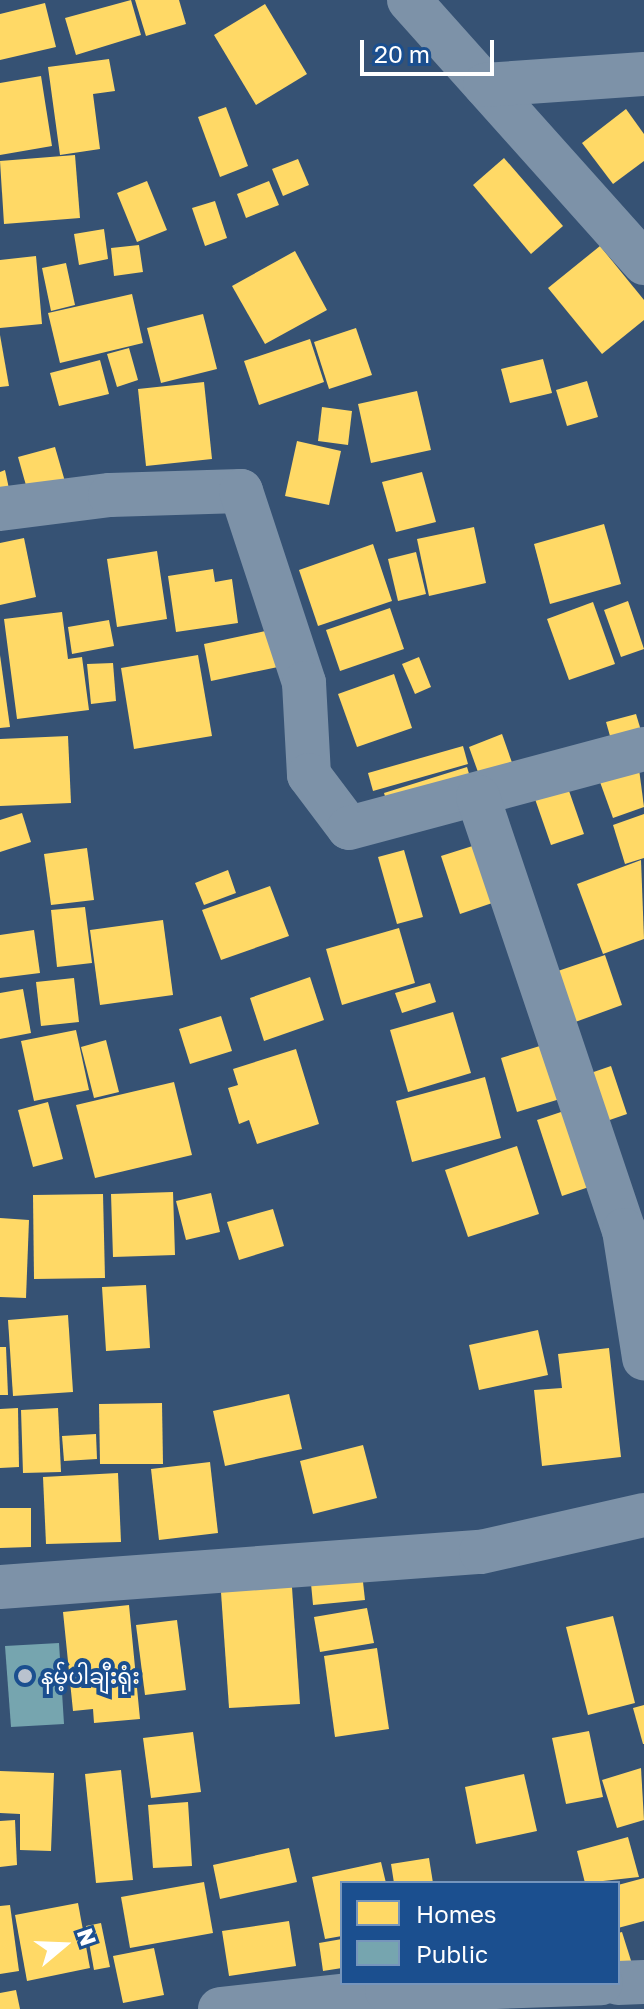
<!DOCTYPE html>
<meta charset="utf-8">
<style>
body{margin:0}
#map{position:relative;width:644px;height:2009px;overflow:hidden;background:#365274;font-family:"Golos Text","Noto Sans Myanmar",sans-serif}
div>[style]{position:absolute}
.homes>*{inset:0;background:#ffd966}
.public>*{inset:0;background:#76a5af}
.minor>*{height:44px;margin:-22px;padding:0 22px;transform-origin:22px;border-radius:22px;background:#7d92a8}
.dots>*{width:22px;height:22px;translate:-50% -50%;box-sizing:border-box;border:4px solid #1b4f8f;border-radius:50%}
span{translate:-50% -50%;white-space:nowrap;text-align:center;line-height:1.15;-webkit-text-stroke:8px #1b4f8f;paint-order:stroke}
.poi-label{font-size:22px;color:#fff}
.left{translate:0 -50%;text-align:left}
.legend{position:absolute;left:340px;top:1881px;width:280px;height:104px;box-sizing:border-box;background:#1b4f8f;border:2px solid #7695bc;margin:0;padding:10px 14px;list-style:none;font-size:24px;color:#fff}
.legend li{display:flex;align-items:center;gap:16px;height:40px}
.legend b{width:40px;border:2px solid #7695bc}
.north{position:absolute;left:24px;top:1905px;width:80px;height:80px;-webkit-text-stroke:6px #1b4f8f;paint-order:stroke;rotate:71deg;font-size:22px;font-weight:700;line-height:32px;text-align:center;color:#fff}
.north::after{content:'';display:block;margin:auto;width:28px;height:36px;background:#fff;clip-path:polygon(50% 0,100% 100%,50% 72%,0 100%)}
.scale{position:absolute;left:360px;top:40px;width:134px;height:36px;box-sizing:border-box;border:4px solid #fff;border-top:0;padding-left:10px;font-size:24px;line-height:28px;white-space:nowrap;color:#fff;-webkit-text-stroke:6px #1b4f8f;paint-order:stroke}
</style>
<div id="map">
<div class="homes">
<i style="clip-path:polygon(131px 0,141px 35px,76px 55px,65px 18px)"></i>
<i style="clip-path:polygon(135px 0,179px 0,186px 24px,146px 36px)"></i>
<i style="clip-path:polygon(45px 3px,56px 47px,0 60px,0 14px)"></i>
<i style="clip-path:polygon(265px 4px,307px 74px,256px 105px,214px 35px)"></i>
<i style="clip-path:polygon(109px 59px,115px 91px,93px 94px,100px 149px,60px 155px,48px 67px)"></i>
<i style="clip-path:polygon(41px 76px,52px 146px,0 155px,0 83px)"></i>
<i style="clip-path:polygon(226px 107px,248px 166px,220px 177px,198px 117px)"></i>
<i style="clip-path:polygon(626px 109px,644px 134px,644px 161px,613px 184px,582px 143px)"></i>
<i style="clip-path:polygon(75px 155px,80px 218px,4px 224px,0 161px)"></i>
<i style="clip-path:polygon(504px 158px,563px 226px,531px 254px,473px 185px)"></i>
<i style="clip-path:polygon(298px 159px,309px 185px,283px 196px,272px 169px)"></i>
<i style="clip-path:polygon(147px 181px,167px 230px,137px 242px,117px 193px)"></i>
<i style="clip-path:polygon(269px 181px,279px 205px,246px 218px,237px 194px)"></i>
<i style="clip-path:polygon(215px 201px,227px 238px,205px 246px,192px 208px)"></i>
<i style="clip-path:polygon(104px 229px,108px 259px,79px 265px,74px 234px)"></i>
<i style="clip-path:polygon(139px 245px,143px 272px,114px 276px,111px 248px)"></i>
<i style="clip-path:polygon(600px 246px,644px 300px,644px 320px,602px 354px,548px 288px)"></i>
<i style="clip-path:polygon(295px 251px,327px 310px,265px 344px,232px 286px)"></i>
<i style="clip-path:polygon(36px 256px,42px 324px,0 328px,0 260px)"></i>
<i style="clip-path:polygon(66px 263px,75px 305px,51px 311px,42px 268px)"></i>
<i style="clip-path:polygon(132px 294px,143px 343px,60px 363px,48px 313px)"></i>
<i style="clip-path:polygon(203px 314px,217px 369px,161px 383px,147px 328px)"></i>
<i style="clip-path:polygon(356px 328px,372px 375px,329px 389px,314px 342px)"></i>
<i style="clip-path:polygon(0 335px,9px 386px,0 387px)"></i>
<i style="clip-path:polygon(310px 339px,324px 382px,259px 405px,244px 361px)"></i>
<i style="clip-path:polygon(129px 348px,138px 380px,117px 387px,107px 354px)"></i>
<i style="clip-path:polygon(543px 359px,552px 393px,510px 403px,501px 369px)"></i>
<i style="clip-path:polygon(100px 360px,109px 394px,59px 406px,50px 373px)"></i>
<i style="clip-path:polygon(587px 381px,598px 417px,567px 426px,556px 390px)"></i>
<i style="clip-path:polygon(204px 382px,212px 459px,146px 466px,138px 389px)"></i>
<i style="clip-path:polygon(417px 391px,431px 450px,371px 463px,358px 404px)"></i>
<i style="clip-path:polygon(322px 407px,352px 411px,348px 445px,318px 441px)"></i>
<i style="clip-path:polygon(297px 441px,341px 451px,329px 505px,285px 496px)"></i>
<i style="clip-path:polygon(55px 447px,68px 492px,31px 503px,18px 457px)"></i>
<i style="clip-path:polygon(5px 470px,11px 498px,0 500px,0 472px)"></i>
<i style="clip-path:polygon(422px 472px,436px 522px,396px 532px,382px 482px)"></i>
<i style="clip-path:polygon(604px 524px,621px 584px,550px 604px,534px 544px)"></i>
<i style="clip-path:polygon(474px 527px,486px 583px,429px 596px,417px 539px)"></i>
<i style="clip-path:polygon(24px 538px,36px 597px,0 605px,0 543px)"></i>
<i style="clip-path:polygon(373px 544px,392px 601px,318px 626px,299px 570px)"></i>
<i style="clip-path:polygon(157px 551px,167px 619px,117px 627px,107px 559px)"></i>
<i style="clip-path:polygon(416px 552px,426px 594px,398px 601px,388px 559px)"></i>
<i style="clip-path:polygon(213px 569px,215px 582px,232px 579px,238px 623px,176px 632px,168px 576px)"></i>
<i style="clip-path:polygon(628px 601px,644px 649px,621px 657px,604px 610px)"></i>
<i style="clip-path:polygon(593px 602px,615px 664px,569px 680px,547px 619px)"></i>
<i style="clip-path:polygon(390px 608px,404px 649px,340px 671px,326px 630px)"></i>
<i style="clip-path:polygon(62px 612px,68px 659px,82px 657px,89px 710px,17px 719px,4px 619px)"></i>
<i style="clip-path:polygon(109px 620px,114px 646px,72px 654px,68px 627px)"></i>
<i style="clip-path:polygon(270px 630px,278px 667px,211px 681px,204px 644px)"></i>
<i style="clip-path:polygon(0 655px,10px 727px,0 728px)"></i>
<i style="clip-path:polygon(198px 655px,212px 736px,134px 749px,121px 668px)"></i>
<i style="clip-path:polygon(419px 657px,431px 687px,415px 694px,402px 664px)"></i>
<i style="clip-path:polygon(113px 663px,116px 701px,91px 704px,87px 664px)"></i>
<i style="clip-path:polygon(394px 674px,412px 728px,357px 747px,338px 694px)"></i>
<i style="clip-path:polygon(636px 714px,642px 734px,612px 743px,606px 722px)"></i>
<i style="clip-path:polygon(502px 734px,516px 774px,483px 786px,469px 747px)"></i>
<i style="clip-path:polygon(68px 736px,71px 803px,0 806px,0 739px)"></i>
<i style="clip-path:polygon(463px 746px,468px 764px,373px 791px,368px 773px)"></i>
<i style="clip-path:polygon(467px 767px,474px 790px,391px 816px,384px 793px)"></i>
<i style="clip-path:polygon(639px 769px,644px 807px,613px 818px,600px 782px)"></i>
<i style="clip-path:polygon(568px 788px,584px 834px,551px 845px,535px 799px)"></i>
<i style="clip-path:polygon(22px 813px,31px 842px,0 852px,0 820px)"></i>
<i style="clip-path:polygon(644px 814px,644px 858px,625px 864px,613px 825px)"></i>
<i style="clip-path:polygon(482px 843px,501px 900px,460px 914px,441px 856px)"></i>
<i style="clip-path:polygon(87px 848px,94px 900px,51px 905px,44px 854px)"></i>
<i style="clip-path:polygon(404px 850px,423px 917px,397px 924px,378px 857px)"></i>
<i style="clip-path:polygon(641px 860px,644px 939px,603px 954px,577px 884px)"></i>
<i style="clip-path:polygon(228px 870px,236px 893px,204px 905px,195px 883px)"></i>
<i style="clip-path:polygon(270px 886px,289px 936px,221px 960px,202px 910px)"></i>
<i style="clip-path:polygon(85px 907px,92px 963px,57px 967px,51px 910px)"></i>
<i style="clip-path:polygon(163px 920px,173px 995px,100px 1005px,90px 930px)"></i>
<i style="clip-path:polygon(399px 928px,415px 983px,342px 1005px,326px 949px)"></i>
<i style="clip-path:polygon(34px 930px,40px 973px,0 978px,0 935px)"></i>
<i style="clip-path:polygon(605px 955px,622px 1005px,567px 1025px,549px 974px)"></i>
<i style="clip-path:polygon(310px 977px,324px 1020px,264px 1041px,250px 998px)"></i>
<i style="clip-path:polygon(74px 978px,79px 1022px,41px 1026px,36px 982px)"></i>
<i style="clip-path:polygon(430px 983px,436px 1002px,402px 1013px,395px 993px)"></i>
<i style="clip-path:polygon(23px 989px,31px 1033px,0 1039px,0 993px)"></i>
<i style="clip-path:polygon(453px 1012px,471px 1073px,408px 1092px,390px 1030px)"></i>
<i style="clip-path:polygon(221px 1016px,232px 1051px,190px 1064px,179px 1029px)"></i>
<i style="clip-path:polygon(76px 1030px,89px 1090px,34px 1101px,21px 1041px)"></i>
<i style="clip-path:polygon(106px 1040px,119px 1092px,94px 1098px,81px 1047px)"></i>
<i style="clip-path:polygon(543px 1045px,560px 1099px,517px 1112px,501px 1058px)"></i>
<i style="clip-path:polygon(296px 1049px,319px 1124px,257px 1144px,249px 1120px,239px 1124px,228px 1088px,238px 1085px,233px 1069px)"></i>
<i style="clip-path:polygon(611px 1066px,627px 1114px,598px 1124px,582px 1076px)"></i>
<i style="clip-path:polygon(485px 1077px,501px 1138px,412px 1162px,396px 1101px)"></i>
<i style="clip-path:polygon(174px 1082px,192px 1155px,95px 1178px,76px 1105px)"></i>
<i style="clip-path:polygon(48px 1102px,63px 1159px,33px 1167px,18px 1110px)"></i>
<i style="clip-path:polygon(576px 1107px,601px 1183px,562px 1196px,537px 1120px)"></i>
<i style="clip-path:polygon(517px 1146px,539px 1214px,468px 1237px,445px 1170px)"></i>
<i style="clip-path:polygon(173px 1192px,175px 1255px,113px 1257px,111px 1194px)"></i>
<i style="clip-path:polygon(211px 1193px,220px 1232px,186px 1240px,176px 1201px)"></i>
<i style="clip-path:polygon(103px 1194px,105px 1278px,34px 1279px,33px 1195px)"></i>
<i style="clip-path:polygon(273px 1209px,284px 1246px,239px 1260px,227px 1222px)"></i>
<i style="clip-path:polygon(0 1218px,29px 1220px,26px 1298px,0 1297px)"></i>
<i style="clip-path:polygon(146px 1285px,150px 1348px,106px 1351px,102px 1287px)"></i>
<i style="clip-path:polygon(68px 1315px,73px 1392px,13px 1396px,8px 1320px)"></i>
<i style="clip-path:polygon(538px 1330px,548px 1375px,479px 1390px,469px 1345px)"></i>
<i style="clip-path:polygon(0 1347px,6px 1347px,8px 1395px,0 1395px)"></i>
<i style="clip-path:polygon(609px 1348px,621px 1457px,542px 1466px,534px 1390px,562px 1388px,558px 1354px)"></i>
<i style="clip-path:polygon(289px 1394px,302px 1449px,225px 1466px,213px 1411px)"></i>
<i style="clip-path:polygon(162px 1403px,163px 1464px,100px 1464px,99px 1404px)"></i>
<i style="clip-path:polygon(18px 1408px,19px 1467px,0 1468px,0 1409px)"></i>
<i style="clip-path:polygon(58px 1408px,61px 1472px,23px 1473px,21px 1410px)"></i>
<i style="clip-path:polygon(96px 1434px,97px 1459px,64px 1461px,62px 1436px)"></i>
<i style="clip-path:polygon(363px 1445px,377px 1498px,313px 1514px,300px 1461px)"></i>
<i style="clip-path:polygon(210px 1462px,218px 1533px,159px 1540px,151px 1469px)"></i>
<i style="clip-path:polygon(118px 1473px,121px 1542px,46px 1544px,43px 1477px)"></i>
<i style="clip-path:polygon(0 1508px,31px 1508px,31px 1547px,0 1548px)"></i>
<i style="clip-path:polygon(359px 1546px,365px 1600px,313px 1605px,308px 1551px)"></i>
<i style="clip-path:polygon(291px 1573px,300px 1704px,229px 1708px,220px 1578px)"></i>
<i style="clip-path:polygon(129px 1605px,140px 1719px,94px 1723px,93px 1709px,73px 1711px,63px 1612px)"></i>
<i style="clip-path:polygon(367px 1608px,374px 1643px,320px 1652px,314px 1617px)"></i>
<i style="clip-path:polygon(613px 1616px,635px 1703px,588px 1715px,566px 1627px)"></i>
<i style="clip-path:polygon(177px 1620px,186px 1690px,145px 1695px,136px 1625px)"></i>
<i style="clip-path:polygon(377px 1648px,389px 1729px,335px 1737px,324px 1656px)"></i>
<i style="clip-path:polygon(644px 1705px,644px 1744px,643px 1744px,633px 1708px)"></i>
<i style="clip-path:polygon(589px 1731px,603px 1797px,566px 1804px,552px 1738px)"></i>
<i style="clip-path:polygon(193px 1732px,201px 1792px,151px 1798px,143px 1738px)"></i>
<i style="clip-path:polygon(641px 1768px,644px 1820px,617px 1828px,602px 1780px)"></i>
<i style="clip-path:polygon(121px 1770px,133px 1880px,96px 1883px,85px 1774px)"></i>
<i style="clip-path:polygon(0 1771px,54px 1773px,51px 1851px,20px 1850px,20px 1814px,0 1813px)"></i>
<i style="clip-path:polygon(524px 1774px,537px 1831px,476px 1844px,465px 1787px)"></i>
<i style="clip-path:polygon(188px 1802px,192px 1866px,153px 1868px,148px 1805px)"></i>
<i style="clip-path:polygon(15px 1820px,17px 1865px,0 1867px,0 1821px)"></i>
<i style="clip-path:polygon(628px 1837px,639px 1877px,585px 1883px,577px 1851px)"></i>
<i style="clip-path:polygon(289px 1848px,297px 1882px,220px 1899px,213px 1865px)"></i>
<i style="clip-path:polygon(429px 1858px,433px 1883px,394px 1883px,391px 1864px)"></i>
<i style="clip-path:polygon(381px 1862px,386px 1883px,342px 1883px,342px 1936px,325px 1939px,312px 1877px)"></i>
<i style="clip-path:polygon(644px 1878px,644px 1921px,618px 1928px,618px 1885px)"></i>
<i style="clip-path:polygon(204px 1882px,213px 1933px,130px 1948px,121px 1897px)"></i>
<i style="clip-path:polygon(78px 1903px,90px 1968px,27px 1981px,15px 1915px)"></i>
<i style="clip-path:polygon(10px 1905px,19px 1971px,0 1974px,0 1906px)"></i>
<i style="clip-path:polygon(289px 1921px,296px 1966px,229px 1976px,222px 1931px)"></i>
<i style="clip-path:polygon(101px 1923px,110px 1967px,94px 1970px,86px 1926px)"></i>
<i style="clip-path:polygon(622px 1932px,633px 1967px,618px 1972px,618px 1933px)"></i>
<i style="clip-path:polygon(342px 1939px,342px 1968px,323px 1971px,319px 1943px)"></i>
<i style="clip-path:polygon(154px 1948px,164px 1995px,123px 2003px,113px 1956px)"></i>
<i style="clip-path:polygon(16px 1990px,20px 2009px,0 2009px,0 1993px)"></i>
</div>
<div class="public">
<i style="clip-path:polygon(59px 1643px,64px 1724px,11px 1727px,5px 1646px)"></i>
</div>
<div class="minor">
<i style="left:409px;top:0;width:353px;rotate:48.2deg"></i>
<i style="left:485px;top:85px;width:159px;rotate:-4deg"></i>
<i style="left:0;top:509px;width:111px;rotate:-7.3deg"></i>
<i style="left:110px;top:495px;width:131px;rotate:-1.7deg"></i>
<i style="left:241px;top:491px;width:202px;rotate:71.8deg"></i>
<i style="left:304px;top:683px;width:92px;rotate:86.9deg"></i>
<i style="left:309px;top:775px;width:66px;rotate:53deg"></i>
<i style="left:349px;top:828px;width:305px;rotate:-15deg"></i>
<i style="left:478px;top:797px;width:457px;rotate:71.4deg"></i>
<i style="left:624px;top:1230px;width:130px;rotate:81.1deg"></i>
<i style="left:0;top:1587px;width:482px;rotate:-4.2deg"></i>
<i style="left:481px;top:1552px;width:167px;rotate:-12.8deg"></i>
<i style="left:618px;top:1983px;width:26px;rotate:-2deg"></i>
<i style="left:220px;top:2009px;width:168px;rotate:-6.2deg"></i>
<i style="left:387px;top:1991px;width:214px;rotate:-2.1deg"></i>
</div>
<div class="dots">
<i style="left:25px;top:1676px;background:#b9c2ce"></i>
</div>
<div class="poi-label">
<span class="left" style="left:41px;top:1676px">နမ့်ပါချီးရုံး</span>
</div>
<ul class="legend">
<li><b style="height:22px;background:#ffd966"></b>Homes</li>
<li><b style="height:22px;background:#76a5af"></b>Public</li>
</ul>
<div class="north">N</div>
<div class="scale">20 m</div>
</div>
